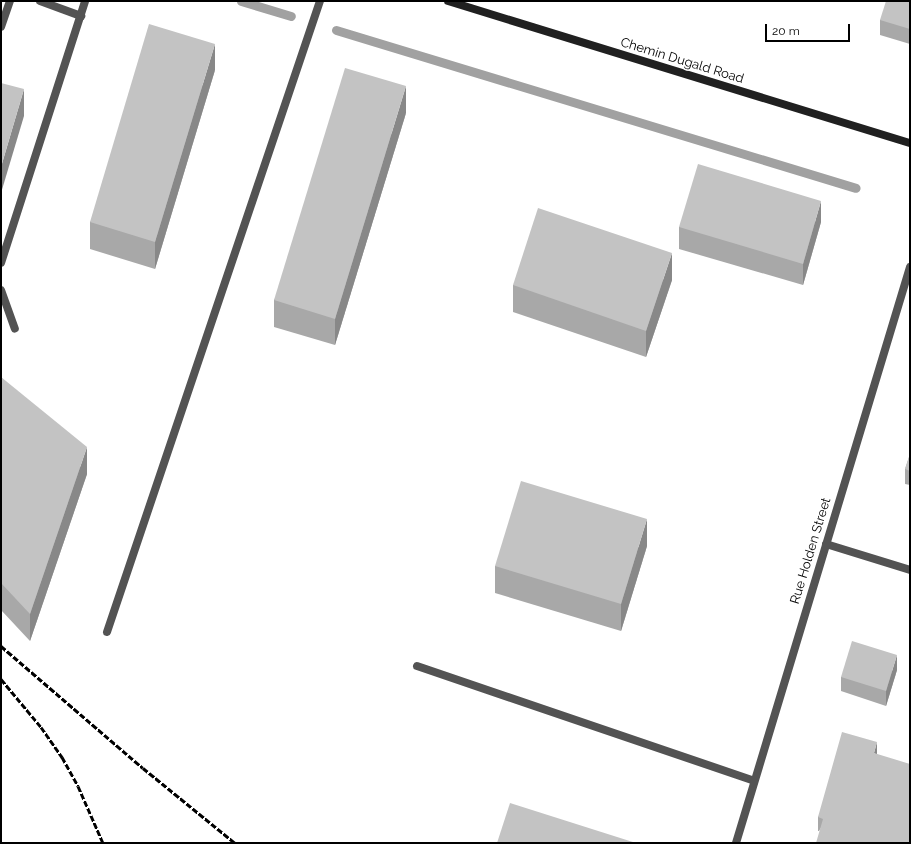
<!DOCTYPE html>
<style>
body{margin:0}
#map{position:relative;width:911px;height:844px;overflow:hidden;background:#fff;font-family:Raleway,sans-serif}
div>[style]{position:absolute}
.stream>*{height:9px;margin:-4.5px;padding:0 4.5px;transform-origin:4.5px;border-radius:4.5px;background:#a1a1a1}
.lane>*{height:8px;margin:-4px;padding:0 4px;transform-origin:4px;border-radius:4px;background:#535353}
.street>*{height:8px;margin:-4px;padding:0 4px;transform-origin:4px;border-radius:4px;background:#535353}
.secondary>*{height:8px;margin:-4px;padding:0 4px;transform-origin:4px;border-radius:4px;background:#202020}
.rail>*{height:3px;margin-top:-1.5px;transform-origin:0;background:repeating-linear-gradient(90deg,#000 0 6px,transparent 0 8px)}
.wall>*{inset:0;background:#a8a8a8}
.shaded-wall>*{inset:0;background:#888}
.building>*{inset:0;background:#c3c3c3}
span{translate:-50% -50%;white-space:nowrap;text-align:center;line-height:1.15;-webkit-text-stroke:3px #fff;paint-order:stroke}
.street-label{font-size:13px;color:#000}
.frame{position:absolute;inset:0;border:2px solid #000;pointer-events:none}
.scale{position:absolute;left:765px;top:24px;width:85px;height:18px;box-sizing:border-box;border:2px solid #000;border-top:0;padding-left:5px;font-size:12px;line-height:14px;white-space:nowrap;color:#000;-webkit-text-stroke:3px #fff;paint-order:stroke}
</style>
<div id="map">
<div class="stream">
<i style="left:241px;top:1px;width:52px;rotate:16.7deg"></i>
<i style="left:336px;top:30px;width:543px;rotate:16.9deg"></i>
</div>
<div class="lane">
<i style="left:40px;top:1px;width:44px;rotate:20.1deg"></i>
<i style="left:1px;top:27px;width:28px;rotate:-71deg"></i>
<i style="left:1px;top:263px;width:275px;rotate:-72.2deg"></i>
<i style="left:1px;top:290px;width:41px;rotate:70.3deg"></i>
<i style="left:107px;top:632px;width:666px;rotate:-71.35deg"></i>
<i style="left:417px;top:666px;width:356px;rotate:18.8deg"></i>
</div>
<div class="street">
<i style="left:826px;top:544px;width:88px;rotate:17.2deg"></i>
<i style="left:736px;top:843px;width:602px;rotate:-73.19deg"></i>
</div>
<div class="secondary">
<i style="left:448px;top:1px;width:483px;rotate:17.1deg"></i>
</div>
<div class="rail">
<i style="left:1px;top:646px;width:187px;rotate:40.7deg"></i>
<i style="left:143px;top:768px;width:119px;rotate:39.2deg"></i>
<i style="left:1px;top:679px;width:62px;rotate:50.2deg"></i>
<i style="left:41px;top:727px;width:37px;rotate:55deg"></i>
<i style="left:62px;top:757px;width:33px;rotate:61deg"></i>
<i style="left:78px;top:786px;width:62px;rotate:66.3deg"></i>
</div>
<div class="wall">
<i style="clip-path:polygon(910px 1px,910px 44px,880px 35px,880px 20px)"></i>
<i style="clip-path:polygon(215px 70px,155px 269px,90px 249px,90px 222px)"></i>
<i style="clip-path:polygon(406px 113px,335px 345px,274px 327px,274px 300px)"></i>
<i style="clip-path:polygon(821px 222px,803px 285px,679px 249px,679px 227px)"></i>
<i style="clip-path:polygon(672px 280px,646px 357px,513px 312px,513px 285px)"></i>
<i style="clip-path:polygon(1px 377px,87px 474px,30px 641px,1px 610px)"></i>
<i style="clip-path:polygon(910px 454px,910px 485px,905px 484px,905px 469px)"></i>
<i style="clip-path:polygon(647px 546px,621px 631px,495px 593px,495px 566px)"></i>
<i style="clip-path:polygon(897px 670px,886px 706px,841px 691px,841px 677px)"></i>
<i style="clip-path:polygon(909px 715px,910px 715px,910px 730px,909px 729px)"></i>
<i style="clip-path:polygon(877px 742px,819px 831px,818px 831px,818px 817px)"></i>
</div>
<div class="shaded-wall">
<i style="clip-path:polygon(215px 44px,215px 70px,155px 269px,155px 242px)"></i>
<i style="clip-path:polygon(406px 86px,406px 113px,335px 345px,335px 319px)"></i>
<i style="clip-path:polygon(24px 89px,24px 116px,1px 193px,1px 167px)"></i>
<i style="clip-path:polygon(821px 201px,821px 222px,803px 285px,803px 264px)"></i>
<i style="clip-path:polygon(672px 253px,672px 280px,646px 357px,646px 331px)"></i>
<i style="clip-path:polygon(87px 447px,87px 474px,30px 641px,30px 614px)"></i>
<i style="clip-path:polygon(647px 519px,647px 546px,621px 631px,621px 604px)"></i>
<i style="clip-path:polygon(897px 655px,897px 670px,886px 706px,886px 691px)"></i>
<i style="clip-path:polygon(877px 742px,877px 755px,874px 753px)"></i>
</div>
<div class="building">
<i style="clip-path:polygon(886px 1px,910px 1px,910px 29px,880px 20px)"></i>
<i style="clip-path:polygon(149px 24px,215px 44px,155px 242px,90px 222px)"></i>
<i style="clip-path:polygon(345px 68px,406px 86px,335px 319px,274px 300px)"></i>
<i style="clip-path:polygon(1px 83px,24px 89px,1px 167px)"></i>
<i style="clip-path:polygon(698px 164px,821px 201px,803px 264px,679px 227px)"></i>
<i style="clip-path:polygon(538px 208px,672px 253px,646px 331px,513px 285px)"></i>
<i style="clip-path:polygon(1px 377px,87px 447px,30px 614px,1px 583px)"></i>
<i style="clip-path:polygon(910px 454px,910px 471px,905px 469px)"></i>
<i style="clip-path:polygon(521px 481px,647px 519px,621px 604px,495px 566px)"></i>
<i style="clip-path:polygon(852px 641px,897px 655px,886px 691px,841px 677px)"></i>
<i style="clip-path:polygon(842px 732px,877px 742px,874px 753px,910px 764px,910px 843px,816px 843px,823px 819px,818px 817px)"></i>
<i style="clip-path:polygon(510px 803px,636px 843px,497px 843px)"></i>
</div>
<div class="street-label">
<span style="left:682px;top:61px;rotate:17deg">Chemin Dugald Road</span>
<span style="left:811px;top:551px;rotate:-73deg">Rue Holden Street</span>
</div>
<div class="frame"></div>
<div class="scale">20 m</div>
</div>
